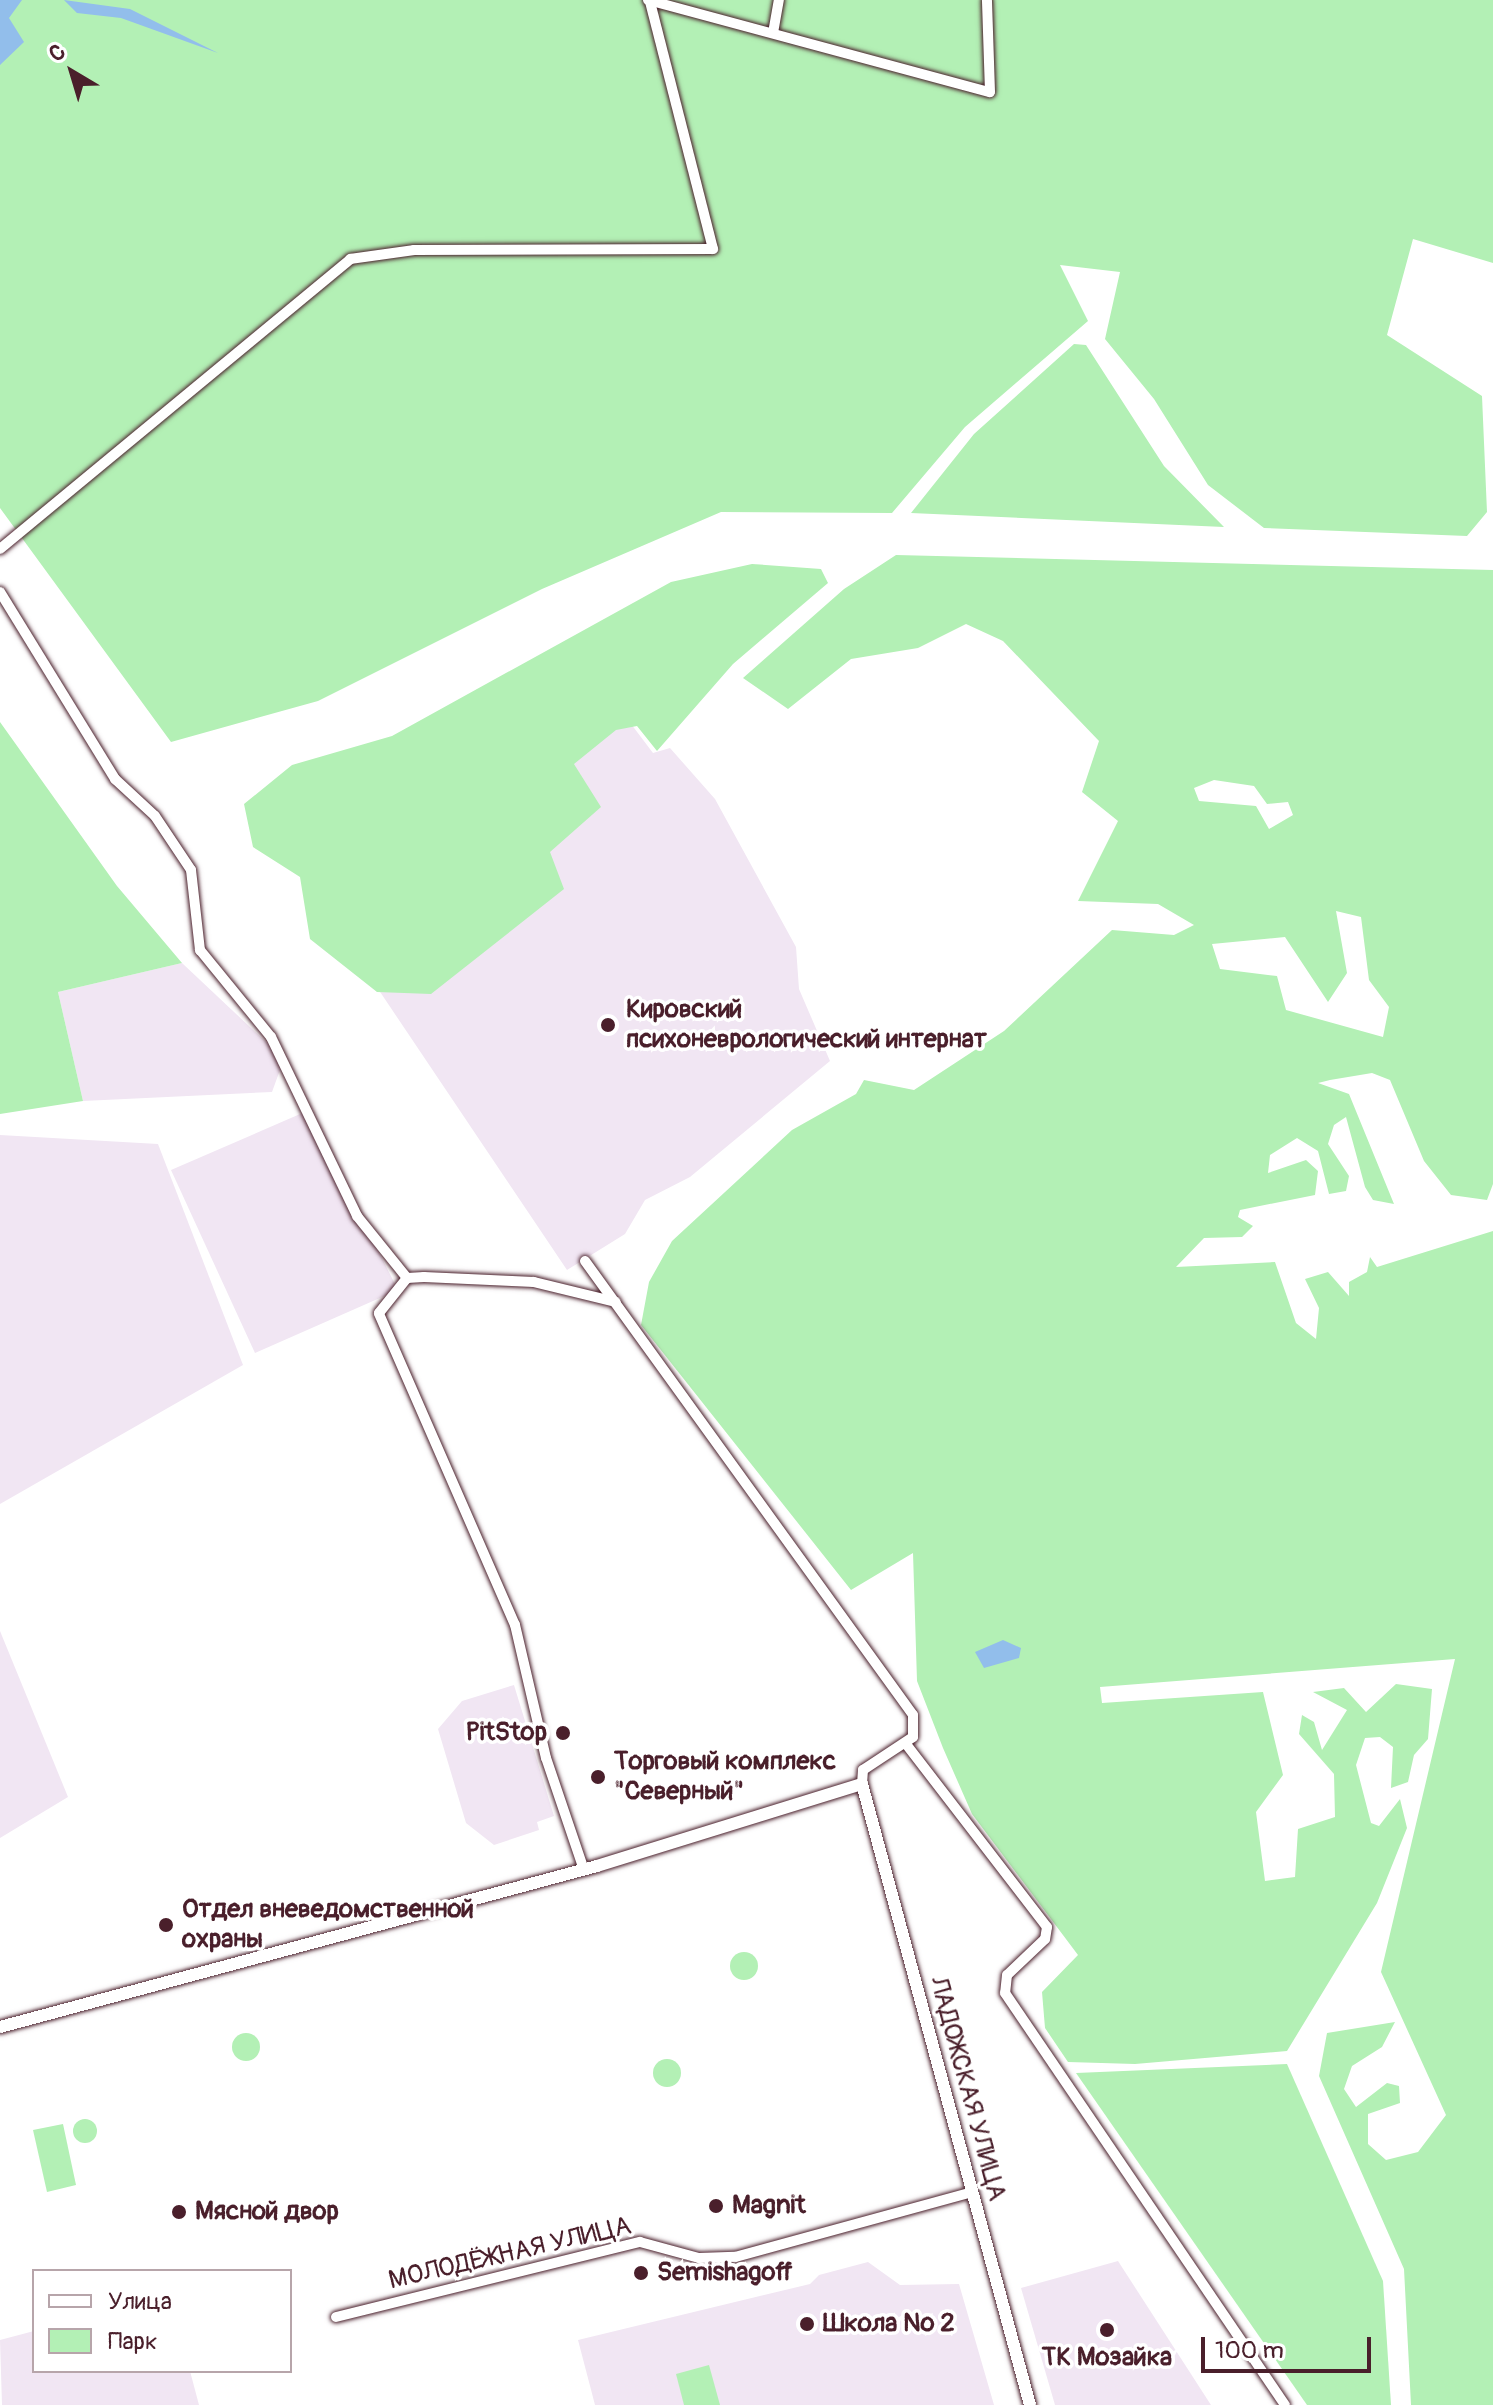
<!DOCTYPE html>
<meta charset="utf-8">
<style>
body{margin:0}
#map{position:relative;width:1493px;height:2405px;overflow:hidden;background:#fff;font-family:Pangolin,sans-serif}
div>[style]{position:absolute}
.built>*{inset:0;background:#f1e6f3}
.green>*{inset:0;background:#b3f0b5}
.round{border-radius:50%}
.water>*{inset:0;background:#92beeb}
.roads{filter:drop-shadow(0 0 2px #4a1f2b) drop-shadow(0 0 2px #4a1f2b)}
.minor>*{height:10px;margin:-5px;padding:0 5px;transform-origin:5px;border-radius:5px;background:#fff}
.tertiary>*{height:12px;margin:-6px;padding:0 6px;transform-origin:6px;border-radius:6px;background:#fff}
.dots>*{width:22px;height:22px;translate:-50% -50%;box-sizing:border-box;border:4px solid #fff;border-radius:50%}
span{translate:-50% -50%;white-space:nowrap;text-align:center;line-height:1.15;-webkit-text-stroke:7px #fff;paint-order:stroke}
.poi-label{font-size:26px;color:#4a1f2b;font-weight:700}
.left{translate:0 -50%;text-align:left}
.right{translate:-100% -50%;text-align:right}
.street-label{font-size:26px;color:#4a1f2b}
.legend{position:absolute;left:32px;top:2269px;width:260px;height:104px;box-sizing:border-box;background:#fff;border:2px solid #b7a5aa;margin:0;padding:10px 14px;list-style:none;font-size:24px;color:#4a1f2b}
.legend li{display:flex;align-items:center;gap:16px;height:40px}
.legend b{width:40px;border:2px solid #b7a5aa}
.north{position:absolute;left:32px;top:32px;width:80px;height:80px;-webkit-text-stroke:6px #fff;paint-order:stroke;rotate:322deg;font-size:22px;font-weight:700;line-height:32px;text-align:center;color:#4a1f2b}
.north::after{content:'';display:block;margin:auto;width:28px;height:36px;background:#4a1f2b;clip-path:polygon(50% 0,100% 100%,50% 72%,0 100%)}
.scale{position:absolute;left:1201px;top:2337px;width:170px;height:36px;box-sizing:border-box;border:4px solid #4a1f2b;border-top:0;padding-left:10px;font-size:24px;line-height:28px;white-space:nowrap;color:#4a1f2b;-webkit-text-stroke:6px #fff;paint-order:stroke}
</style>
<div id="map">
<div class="built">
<i style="clip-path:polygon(622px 712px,653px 753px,670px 748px,715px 799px,796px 947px,799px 989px,830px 1061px,690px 1177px,645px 1200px,625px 1234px,567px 1270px,364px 968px,591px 792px,567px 753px)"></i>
<i style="clip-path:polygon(182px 963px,284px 1059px,272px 1092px,83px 1101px,58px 992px)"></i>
<i style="clip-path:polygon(307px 1111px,398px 1290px,255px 1353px,171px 1170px)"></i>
<i style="clip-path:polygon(0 1135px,158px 1144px,243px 1365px,0 1504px)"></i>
<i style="clip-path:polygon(0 1631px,68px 1797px,0 1838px)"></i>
<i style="clip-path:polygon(514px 1685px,554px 1816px,537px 1822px,539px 1830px,494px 1845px,466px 1823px,438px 1729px,462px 1701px)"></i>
<i style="clip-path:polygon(1118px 2261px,1211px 2405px,1055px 2405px,1021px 2288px)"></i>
<i style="clip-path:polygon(868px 2262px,900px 2285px,959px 2284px,994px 2405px,595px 2405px,578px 2340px,810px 2284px,819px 2275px)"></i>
<i style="clip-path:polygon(34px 2331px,34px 2371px,190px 2371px,199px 2405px,2px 2405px,0 2340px)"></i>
</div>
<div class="green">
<i style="clip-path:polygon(0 0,1493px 0,1493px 263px,1413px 239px,1387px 335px,1482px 396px,1487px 512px,1467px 536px,1264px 528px,1208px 485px,1154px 399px,1105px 339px,1120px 272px,1060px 265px,1088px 321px,965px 427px,892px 513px,721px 512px,542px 589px,318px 701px,171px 742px,0 508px)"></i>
<i style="clip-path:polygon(1074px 344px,1086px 345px,1164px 466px,1224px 527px,911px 513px,974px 434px)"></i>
<i style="clip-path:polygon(evenodd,896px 555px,1493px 570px,1493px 1184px,1487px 1200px,1451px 1195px,1424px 1161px,1390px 1080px,1372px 1073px,1330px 1080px,1318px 1083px,1349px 1094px,1394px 1204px,1373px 1200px,1365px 1187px,1346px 1117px,1334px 1125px,1328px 1144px,1349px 1176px,1346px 1191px,1329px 1194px,1318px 1151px,1297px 1138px,1270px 1155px,1268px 1173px,1306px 1160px,1318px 1171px,1315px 1195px,1240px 1210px,1238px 1217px,1253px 1226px,1242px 1237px,1204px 1238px,1176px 1267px,1275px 1262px,1296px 1323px,1316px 1339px,1319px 1308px,1305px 1279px,1328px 1272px,1349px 1296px,1349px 1282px,1367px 1272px,1370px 1257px,1377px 1267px,1493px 1231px,1493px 2405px,1411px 2405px,1404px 2269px,1319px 2076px,1327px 2033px,1395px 2022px,1382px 2047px,1352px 2066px,1344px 2089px,1356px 2107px,1387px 2083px,1399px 2086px,1400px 2103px,1368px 2114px,1368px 2144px,1386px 2160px,1418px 2152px,1446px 2115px,1381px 1972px,1455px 1659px,1100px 1687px,1102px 1703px,1263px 1692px,1283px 1775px,1256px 1812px,1265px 1881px,1295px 1877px,1298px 1829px,1335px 1817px,1334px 1774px,1299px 1734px,1302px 1715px,1314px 1722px,1322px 1750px,1347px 1710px,1313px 1692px,1344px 1688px,1366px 1712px,1396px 1684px,1432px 1689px,1428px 1739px,1414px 1755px,1408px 1782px,1391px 1788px,1393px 1747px,1380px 1737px,1365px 1738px,1356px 1765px,1371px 1823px,1379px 1826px,1400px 1799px,1407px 1828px,1377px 1903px,1287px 2051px,1135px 2064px,1068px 2062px,1045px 2028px,1042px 1992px,1078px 1955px,972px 1814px,943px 1748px,917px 1681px,913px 1553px,851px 1590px,641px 1325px,649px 1282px,672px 1241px,792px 1130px,856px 1094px,864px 1080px,914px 1090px,1004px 1031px,1112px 930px,1174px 935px,1194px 925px,1158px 904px,1078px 901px,1118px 821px,1082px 792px,1099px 741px,1003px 641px,966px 624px,918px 648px,851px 659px,788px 709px,743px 678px,844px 589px,896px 555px,1214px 780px,1254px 786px,1267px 804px,1288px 802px,1293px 815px,1269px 829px,1256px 806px,1199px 801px,1194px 788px,1214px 780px,896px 555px,1336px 911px,1361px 917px,1369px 980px,1389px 1007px,1383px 1037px,1286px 1010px,1277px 976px,1220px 969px,1212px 944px,1285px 937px,1328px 1002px,1347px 973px,1336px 911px)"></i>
<i style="clip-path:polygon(752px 564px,821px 569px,828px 583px,733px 664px,657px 751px,637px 726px,616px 730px,574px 764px,601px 807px,550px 852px,564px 889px,431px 994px,377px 992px,310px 939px,300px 877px,253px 847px,244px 804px,292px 765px,392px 736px,671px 582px)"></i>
<i style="clip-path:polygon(0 722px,117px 886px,182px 963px,58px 992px,83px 1101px,0 1114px)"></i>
<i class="round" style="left:730px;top:1952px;width:28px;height:28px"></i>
<i class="round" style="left:232px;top:2033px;width:28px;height:28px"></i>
<i class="round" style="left:653px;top:2059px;width:28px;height:28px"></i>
<i style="clip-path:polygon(1287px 2064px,1383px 2281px,1391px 2405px,1307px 2405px,1076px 2073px)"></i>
<i class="round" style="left:73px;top:2119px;width:24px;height:24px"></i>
<i style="clip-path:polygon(63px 2124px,76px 2185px,47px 2192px,33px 2130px)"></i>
<i style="clip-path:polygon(709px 2365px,720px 2405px,684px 2405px,676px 2374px)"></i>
</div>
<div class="water">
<i style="clip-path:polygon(0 0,22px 0,9px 18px,24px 42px,0 65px)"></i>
<i style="clip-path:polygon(64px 0,130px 9px,218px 53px,121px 18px,77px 13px)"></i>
<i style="clip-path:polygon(1003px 1640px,1021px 1648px,1019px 1658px,984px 1668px,975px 1652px)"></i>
</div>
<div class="roads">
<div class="minor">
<i style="left:648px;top:0;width:354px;rotate:15.1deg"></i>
<i style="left:990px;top:92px;width:92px;rotate:-91.9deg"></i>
<i style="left:773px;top:33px;width:34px;rotate:-80deg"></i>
<i style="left:0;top:549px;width:455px;rotate:-39.6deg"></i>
<i style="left:350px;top:259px;width:65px;rotate:-8deg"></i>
<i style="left:414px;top:250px;width:299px;rotate:-0.2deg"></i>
<i style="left:713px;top:249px;width:256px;rotate:-104.3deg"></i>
<i style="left:0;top:592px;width:220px;rotate:58.4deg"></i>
<i style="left:115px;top:779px;width:54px;rotate:42.8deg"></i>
<i style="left:155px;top:816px;width:65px;rotate:56.3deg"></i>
<i style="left:191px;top:870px;width:81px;rotate:83.6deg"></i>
<i style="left:200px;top:950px;width:112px;rotate:50.8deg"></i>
<i style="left:271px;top:1037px;width:199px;rotate:64.3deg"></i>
<i style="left:357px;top:1216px;width:80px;rotate:51.1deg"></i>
<i style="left:585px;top:1261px;width:560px;rotate:54.15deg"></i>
<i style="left:913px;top:1715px;width:22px;rotate:90deg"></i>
<i style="left:913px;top:1737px;width:60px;rotate:146.6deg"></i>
<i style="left:863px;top:1770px;width:14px;rotate:94deg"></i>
<i style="left:906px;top:1744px;width:231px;rotate:52.4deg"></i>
<i style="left:1047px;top:1927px;width:12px;rotate:99deg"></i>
<i style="left:1045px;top:1939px;width:52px;rotate:136.5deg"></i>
<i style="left:1007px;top:1975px;width:18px;rotate:96deg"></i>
<i style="left:1005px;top:1993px;width:498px;rotate:55.8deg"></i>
<i style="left:584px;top:1870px;width:118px;rotate:-108.7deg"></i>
<i style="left:546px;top:1758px;width:137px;rotate:-103.1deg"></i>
<i style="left:515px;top:1625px;width:340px;rotate:-113.6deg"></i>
<i style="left:379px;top:1313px;width:45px;rotate:-51.3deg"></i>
<i style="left:407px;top:1278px;width:17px;rotate:-3deg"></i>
<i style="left:424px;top:1277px;width:110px;rotate:2.6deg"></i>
<i style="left:534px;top:1282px;width:84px;rotate:13.7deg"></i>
<i style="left:336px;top:2317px;width:313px;rotate:-13.9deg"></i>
<i style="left:640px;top:2242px;width:61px;rotate:15.2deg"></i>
<i style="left:699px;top:2258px;width:36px;rotate:-2deg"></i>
<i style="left:735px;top:2257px;width:246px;rotate:-15.3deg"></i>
</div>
<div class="tertiary">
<i style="left:0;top:2027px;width:618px;rotate:-15.09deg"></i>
<i style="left:597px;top:1866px;width:277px;rotate:-17.2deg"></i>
<i style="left:862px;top:1784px;width:643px;rotate:74.86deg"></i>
</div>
</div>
<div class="dots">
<i style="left:608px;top:1025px;background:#4a1f2b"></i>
<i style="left:563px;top:1733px;background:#4a1f2b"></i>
<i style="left:598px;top:1777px;background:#4a1f2b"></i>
<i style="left:166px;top:1925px;background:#4a1f2b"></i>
<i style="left:716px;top:2206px;background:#4a1f2b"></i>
<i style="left:179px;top:2212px;background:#4a1f2b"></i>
<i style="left:641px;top:2273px;background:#4a1f2b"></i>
<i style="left:807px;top:2324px;background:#4a1f2b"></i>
<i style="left:1107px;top:2330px;background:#4a1f2b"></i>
</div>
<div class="poi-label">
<span class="left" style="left:626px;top:1025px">Кировский<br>психоневрологический интернат</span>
<span class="right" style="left:547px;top:1733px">PitStop</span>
<span class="left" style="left:614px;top:1777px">Торговый комплекс<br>"Северный"</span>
<span class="left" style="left:182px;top:1925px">Отдел вневедомственной<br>охраны</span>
<span class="left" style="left:732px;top:2206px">Magnit</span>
<span class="left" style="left:195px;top:2212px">Мясной двор</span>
<span class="left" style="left:657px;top:2273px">Semishagoff</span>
<span class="left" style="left:823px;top:2324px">Школа № 2</span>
<span style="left:1107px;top:2358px">ТК Мозайка</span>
</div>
<div class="street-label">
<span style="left:967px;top:2089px;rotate:75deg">ЛАДОЖСКАЯ УЛИЦА</span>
<span style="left:510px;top:2254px;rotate:-13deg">МОЛОДЁЖНАЯ УЛИЦА</span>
</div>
<ul class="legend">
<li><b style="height:10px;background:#fff"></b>Улица</li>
<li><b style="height:22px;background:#b3f0b5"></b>Парк</li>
</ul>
<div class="north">С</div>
<div class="scale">100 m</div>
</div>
